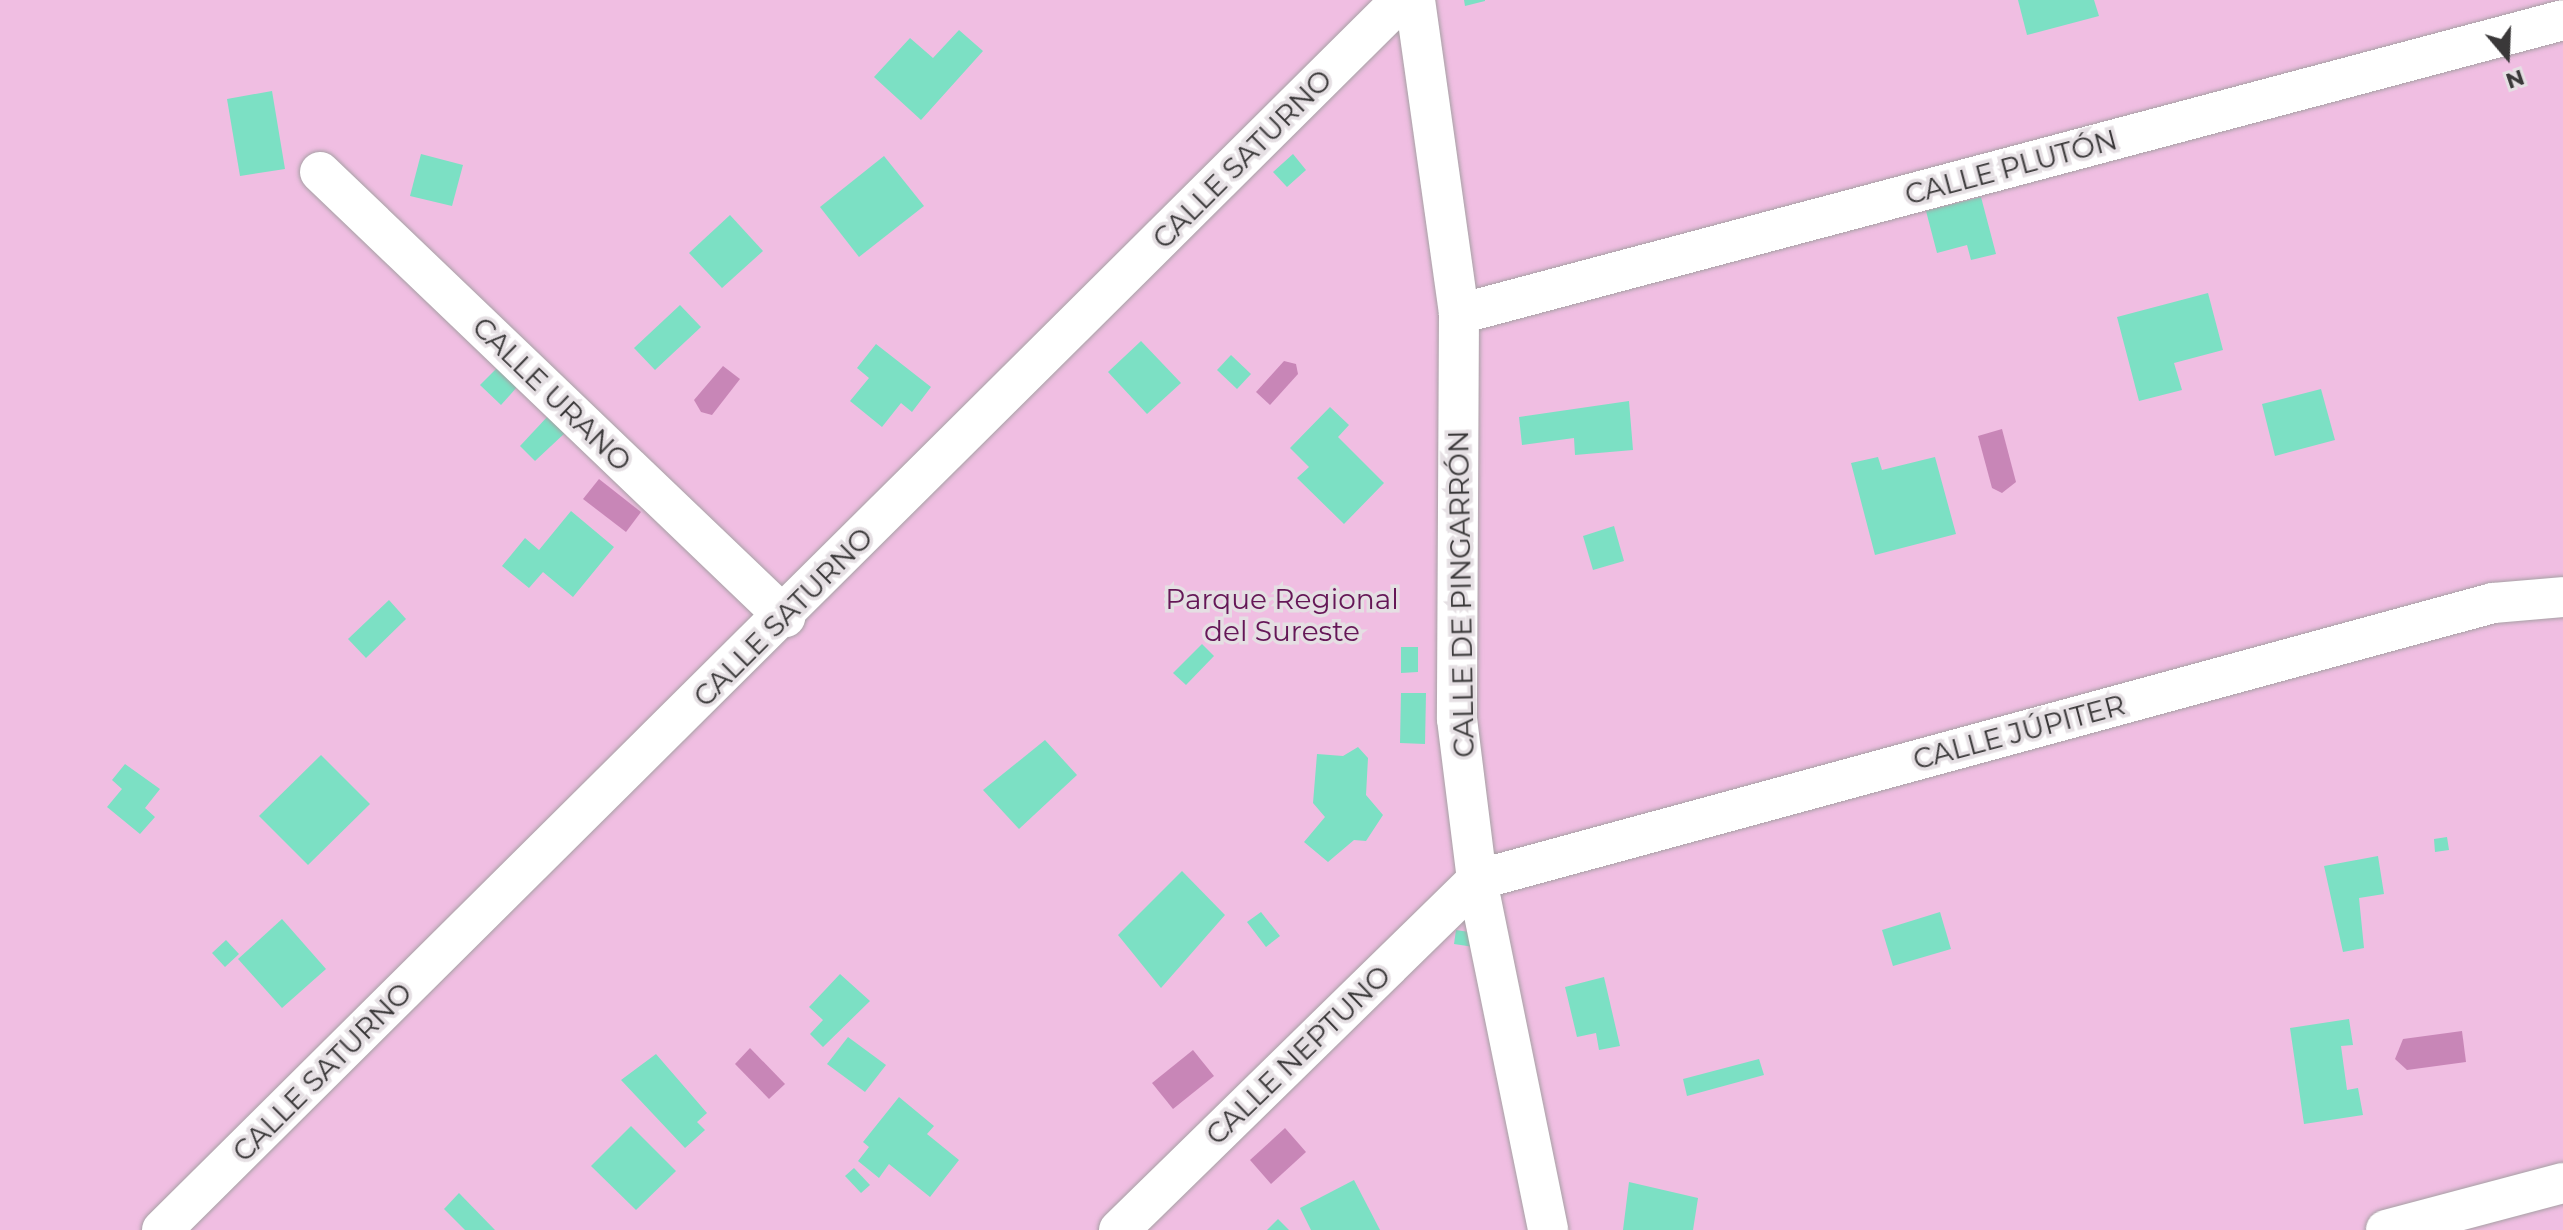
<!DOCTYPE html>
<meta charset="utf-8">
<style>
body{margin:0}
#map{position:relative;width:2563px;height:1230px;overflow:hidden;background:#e5dfe3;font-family:Montserrat,sans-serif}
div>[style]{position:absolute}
.green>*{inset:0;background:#f0bee2}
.water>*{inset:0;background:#c886b7}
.building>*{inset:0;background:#7ce0c4}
.roads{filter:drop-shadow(0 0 2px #a6a0a4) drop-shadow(0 0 2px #a6a0a4)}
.street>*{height:40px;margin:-20px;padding:0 20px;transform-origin:20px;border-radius:20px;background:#fff}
span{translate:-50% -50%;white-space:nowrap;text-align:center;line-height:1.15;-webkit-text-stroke:7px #e5dfe3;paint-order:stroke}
.street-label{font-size:28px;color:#3a3839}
.park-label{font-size:28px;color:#651757}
.north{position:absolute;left:2467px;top:16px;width:80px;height:80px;-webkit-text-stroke:6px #e5dfe3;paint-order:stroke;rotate:161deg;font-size:22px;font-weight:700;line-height:32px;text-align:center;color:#3a3839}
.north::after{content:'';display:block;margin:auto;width:28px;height:36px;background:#3a3839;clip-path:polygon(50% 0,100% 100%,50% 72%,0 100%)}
</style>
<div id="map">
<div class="green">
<i style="clip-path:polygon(0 0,2563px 0,2563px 1230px,0 1230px)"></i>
</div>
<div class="water">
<i style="clip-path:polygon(1284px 361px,1296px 364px,1298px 374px,1270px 405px,1256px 392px)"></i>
<i style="clip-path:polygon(723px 366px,740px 379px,712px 415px,701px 412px,694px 400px)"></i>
<i style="clip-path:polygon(2002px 429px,2016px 482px,2002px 493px,1992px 488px,1978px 436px)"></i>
<i style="clip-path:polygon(599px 479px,641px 512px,626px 532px,583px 499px)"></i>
<i style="clip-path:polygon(2462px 1031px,2466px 1062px,2407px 1070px,2395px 1059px,2403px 1039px)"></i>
<i style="clip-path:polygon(750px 1048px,785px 1084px,769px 1099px,735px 1064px)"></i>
<i style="clip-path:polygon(1193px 1050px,1214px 1076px,1173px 1109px,1152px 1083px)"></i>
<i style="clip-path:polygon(1285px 1128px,1306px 1152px,1271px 1184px,1250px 1160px)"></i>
</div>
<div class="building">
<i style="clip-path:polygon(1464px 0,1485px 0,1485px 1px,1465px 6px)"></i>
<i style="clip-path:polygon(2018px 0,2094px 0,2099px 16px,2027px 35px)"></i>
<i style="clip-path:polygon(959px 30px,983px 51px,921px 120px,874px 77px,910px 38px,933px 58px)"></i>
<i style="clip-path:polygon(272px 91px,285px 169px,240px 176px,227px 99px)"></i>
<i style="clip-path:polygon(421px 154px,463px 165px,452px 206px,410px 196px)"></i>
<i style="clip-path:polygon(1293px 154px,1306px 170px,1287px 187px,1273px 172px)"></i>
<i style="clip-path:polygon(884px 156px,924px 206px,859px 257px,820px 207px)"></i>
<i style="clip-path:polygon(1981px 197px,1996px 254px,1971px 260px,1967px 245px,1937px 253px,1926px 211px)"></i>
<i style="clip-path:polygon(730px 215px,763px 251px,722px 288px,689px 253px)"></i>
<i style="clip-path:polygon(2208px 293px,2223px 350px,2174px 363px,2182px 390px,2139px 401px,2117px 317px)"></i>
<i style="clip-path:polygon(680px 305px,701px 327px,655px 370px,634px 348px)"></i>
<i style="clip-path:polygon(1141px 341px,1181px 383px,1147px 414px,1108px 372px)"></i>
<i style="clip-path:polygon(876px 344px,931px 387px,912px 412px,901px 403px,882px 427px,850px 401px,869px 378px,857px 368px)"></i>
<i style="clip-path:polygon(1231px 355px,1251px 374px,1237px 389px,1217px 370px)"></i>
<i style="clip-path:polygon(497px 368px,517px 387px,501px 405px,480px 385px)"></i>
<i style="clip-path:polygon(2321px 389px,2335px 440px,2275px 456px,2262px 404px)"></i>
<i style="clip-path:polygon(1629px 401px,1633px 450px,1575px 455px,1574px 438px,1522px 445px,1519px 417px)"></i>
<i style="clip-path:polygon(1330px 407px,1349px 425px,1338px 437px,1384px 483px,1344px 524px,1297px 478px,1309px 467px,1290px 448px)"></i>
<i style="clip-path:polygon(548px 416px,566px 432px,535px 461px,520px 446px)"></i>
<i style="clip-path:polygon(1878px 457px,1882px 470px,1935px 457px,1956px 534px,1875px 555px,1851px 463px)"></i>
<i style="clip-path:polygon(571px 511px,614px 547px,573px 597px,543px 572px,529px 588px,502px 566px,525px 538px,539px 550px)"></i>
<i style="clip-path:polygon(1614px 526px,1624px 561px,1593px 570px,1583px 536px)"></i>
<i style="clip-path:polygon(389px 600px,406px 619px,366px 658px,348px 639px)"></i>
<i style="clip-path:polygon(1202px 644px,1214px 656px,1186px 685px,1173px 673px)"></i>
<i style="clip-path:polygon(1401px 647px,1418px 647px,1418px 672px,1401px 673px)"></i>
<i style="clip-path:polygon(1401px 693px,1426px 693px,1425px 744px,1400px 743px)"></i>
<i style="clip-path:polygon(1045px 740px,1077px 775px,1019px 829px,983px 790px)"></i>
<i style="clip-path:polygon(1358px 747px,1368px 758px,1366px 795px,1383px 815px,1366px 841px,1354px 840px,1328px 862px,1304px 842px,1325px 817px,1313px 803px,1317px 754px,1343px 756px)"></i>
<i style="clip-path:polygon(321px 755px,370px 804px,308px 865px,259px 816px)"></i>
<i style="clip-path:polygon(125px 764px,160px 789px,145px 808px,155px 817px,140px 834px,107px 807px,122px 789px,112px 780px)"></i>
<i style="clip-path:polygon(2447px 837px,2449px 850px,2435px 852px,2434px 839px)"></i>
<i style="clip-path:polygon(2378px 856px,2384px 894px,2359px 898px,2364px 948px,2343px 952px,2324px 866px)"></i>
<i style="clip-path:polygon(1182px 871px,1225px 915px,1161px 988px,1118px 935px)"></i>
<i style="clip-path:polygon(1261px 912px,1280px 936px,1266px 947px,1247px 922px)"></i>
<i style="clip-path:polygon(1940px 912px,1951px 949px,1893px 966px,1882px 930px)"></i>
<i style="clip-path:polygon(282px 919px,326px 969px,282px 1008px,238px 959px)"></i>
<i style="clip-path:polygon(1456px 930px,1476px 933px,1474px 947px,1454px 944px)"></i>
<i style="clip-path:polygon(226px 940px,239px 954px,225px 967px,212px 953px)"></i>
<i style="clip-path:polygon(840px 974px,870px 1001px,823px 1047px,810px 1034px,823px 1020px,809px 1007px)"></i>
<i style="clip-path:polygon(1604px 977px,1620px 1046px,1599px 1050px,1596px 1033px,1577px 1037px,1565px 987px)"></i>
<i style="clip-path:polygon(2349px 1019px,2353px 1045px,2341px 1046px,2347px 1090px,2358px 1088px,2363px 1115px,2304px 1124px,2290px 1028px)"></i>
<i style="clip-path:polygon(848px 1037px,886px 1065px,865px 1092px,827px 1064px)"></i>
<i style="clip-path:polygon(656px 1054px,707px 1113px,697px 1122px,705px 1130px,685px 1148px,621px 1080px)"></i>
<i style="clip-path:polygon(1759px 1059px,1764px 1075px,1687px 1096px,1683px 1079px)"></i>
<i style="clip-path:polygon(899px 1097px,934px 1126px,927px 1134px,959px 1160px,930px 1197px,889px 1164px,879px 1178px,858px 1161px,869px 1147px,863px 1142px)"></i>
<i style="clip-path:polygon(631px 1126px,676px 1171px,636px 1210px,591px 1166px)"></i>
<i style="clip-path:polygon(854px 1168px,870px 1185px,861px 1193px,845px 1176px)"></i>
<i style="clip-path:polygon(1354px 1180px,1380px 1230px,1311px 1230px,1300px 1208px)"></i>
<i style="clip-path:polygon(1629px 1182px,1698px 1198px,1693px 1230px,1623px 1230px)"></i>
<i style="clip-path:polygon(459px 1193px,495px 1230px,465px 1230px,444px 1209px)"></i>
<i style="clip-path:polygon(1278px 1219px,1289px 1230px,1267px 1230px)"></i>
</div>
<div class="roads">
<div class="street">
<i style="left:1415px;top:0;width:317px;rotate:82deg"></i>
<i style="left:1459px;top:314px;width:405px;rotate:90.3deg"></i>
<i style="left:1457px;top:719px;width:162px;rotate:82.9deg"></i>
<i style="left:1477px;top:880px;width:357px;rotate:78.5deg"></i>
<i style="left:320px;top:172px;width:644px;rotate:43.74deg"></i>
<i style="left:1459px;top:314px;width:1142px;rotate:-14.91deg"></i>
<i style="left:162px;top:1230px;width:1746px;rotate:-44.79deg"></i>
<i style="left:1119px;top:1230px;width:501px;rotate:-44.35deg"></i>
<i style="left:1477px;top:880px;width:1053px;rotate:-15.25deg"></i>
<i style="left:2493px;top:603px;width:70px;rotate:-4.9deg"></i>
<i style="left:2386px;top:1230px;width:183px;rotate:-14.9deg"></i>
</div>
</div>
<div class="street-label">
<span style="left:1242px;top:159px;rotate:-45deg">CALLE SATURNO</span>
<span style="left:2011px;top:167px;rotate:-15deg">CALLE PLUTÓN</span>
<span style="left:552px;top:394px;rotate:44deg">CALLE URANO</span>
<span style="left:1461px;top:594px;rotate:-91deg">CALLE DE PINGARRÓN</span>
<span style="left:783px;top:617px;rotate:-45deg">CALLE SATURNO</span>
<span style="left:2019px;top:732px;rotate:-15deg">CALLE JÚPITER</span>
<span style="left:1298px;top:1055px;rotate:-44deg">CALLE NEPTUNO</span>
<span style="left:322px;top:1072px;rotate:-45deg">CALLE SATURNO</span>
</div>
<div class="park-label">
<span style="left:1282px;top:615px">Parque Regional<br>del Sureste</span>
</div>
<div class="north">N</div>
</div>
